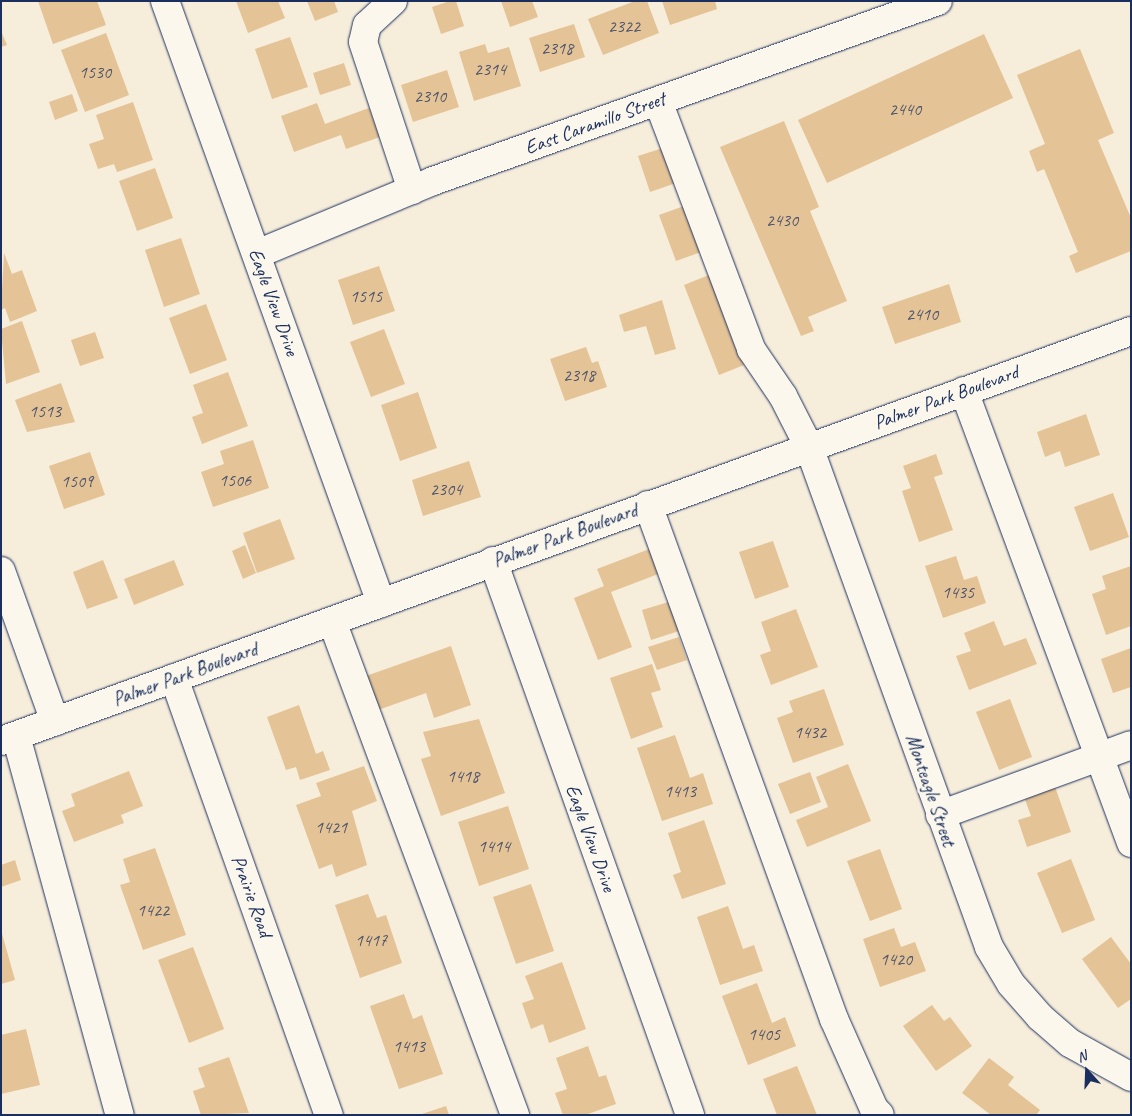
<!DOCTYPE html>
<style>
body{margin:0}
#map{position:relative;width:1132px;height:1116px;overflow:hidden;background:#f6eddb;font-family:Caveat,sans-serif}
div>[style]{position:absolute}
.building>*{inset:0;background:#e4c396}
.roads{filter:drop-shadow(0 0 1px #1b2f5e) drop-shadow(0 0 1px #1b2f5e)}
.minor>*{height:28px;margin:-14px;padding:0 14px;transform-origin:14px;border-radius:14px;background:#fbf7ec}
.major>*{height:28px;margin:-14px;padding:0 14px;transform-origin:14px;border-radius:14px;background:#fbf7ec}
span{translate:-50% -50%;white-space:nowrap;text-align:center;line-height:1.15;-webkit-text-stroke:5px #fbf7ec;paint-order:stroke}
.number-label{font-size:18px;color:#4d546c}
.number-label span{-webkit-text-stroke-width:0}
.street-label{font-size:20px;color:#1b2f5e}
.frame{position:absolute;inset:0;border:2px solid #1b2f5e;pointer-events:none}
.north{position:absolute;left:1062px;top:1046px;width:50px;height:50px;-webkit-text-stroke:4px #fbf7ec;paint-order:stroke;rotate:340deg;font-size:14px;font-weight:700;line-height:20px;text-align:center;color:#1b2f5e}
.north::after{content:'';display:block;margin:auto;width:18px;height:22px;background:#1b2f5e;clip-path:polygon(50% 0,100% 100%,50% 72%,0 100%)}
</style>
<div id="map">
<div class="building">
<i style="clip-path:polygon(38px 1px,97px 1px,106px 25px,53px 44px)"></i>
<i style="clip-path:polygon(236px 1px,278px 1px,285px 18px,248px 33px)"></i>
<i style="clip-path:polygon(307px 1px,334px 1px,338px 12px,315px 21px)"></i>
<i style="clip-path:polygon(450px 1px,456px 1px,464px 26px,441px 34px,432px 7px)"></i>
<i style="clip-path:polygon(501px 1px,532px 1px,538px 17px,510px 27px)"></i>
<i style="clip-path:polygon(635px 1px,647px 1px,659px 33px,603px 55px,588px 19px)"></i>
<i style="clip-path:polygon(662px 1px,715px 1px,717px 9px,670px 25px)"></i>
<i style="clip-path:polygon(574px 24px,585px 57px,540px 72px,529px 38px)"></i>
<i style="clip-path:polygon(1px 31px,7px 45px,1px 47px)"></i>
<i style="clip-path:polygon(106px 33px,129px 95px,85px 112px,61px 50px)"></i>
<i style="clip-path:polygon(984px 34px,1013px 98px,827px 183px,798px 120px)"></i>
<i style="clip-path:polygon(290px 37px,308px 87px,272px 99px,255px 49px)"></i>
<i style="clip-path:polygon(485px 44px,488px 53px,509px 47px,521px 86px,474px 101px,459px 52px)"></i>
<i style="clip-path:polygon(1080px 49px,1114px 133px,1098px 140px,1131px 218px,1131px 251px,1076px 273px,1069px 256px,1078px 252px,1044px 169px,1037px 172px,1029px 151px,1045px 144px,1017px 75px)"></i>
<i style="clip-path:polygon(344px 63px,351px 85px,320px 95px,313px 73px)"></i>
<i style="clip-path:polygon(447px 70px,459px 107px,413px 122px,401px 85px)"></i>
<i style="clip-path:polygon(72px 94px,78px 111px,55px 120px,49px 102px)"></i>
<i style="clip-path:polygon(133px 102px,153px 160px,117px 172px,114px 164px,98px 169px,89px 144px,104px 139px,96px 115px)"></i>
<i style="clip-path:polygon(317px 103px,325px 124px,369px 108px,380px 137px,346px 149px,341px 135px,294px 152px,281px 116px)"></i>
<i style="clip-path:polygon(784px 121px,819px 207px,810px 211px,847px 301px,808px 317px,814px 331px,801px 336px,720px 147px)"></i>
<i style="clip-path:polygon(663px 148px,676px 183px,650px 192px,638px 156px)"></i>
<i style="clip-path:polygon(155px 168px,173px 218px,137px 231px,119px 181px)"></i>
<i style="clip-path:polygon(684px 206px,701px 252px,676px 261px,659px 215px)"></i>
<i style="clip-path:polygon(181px 238px,200px 294px,164px 307px,145px 250px)"></i>
<i style="clip-path:polygon(4px 253px,12px 274px,22px 270px,37px 311px,10px 322px,5px 308px,1px 310px)"></i>
<i style="clip-path:polygon(379px 266px,395px 311px,353px 325px,338px 280px)"></i>
<i style="clip-path:polygon(709px 275px,744px 365px,719px 375px,684px 285px)"></i>
<i style="clip-path:polygon(949px 284px,961px 322px,895px 344px,882px 307px)"></i>
<i style="clip-path:polygon(662px 300px,676px 349px,655px 355px,646px 326px,624px 332px,619px 315px)"></i>
<i style="clip-path:polygon(206px 304px,227px 360px,190px 374px,169px 318px)"></i>
<i style="clip-path:polygon(22px 321px,40px 372px,6px 384px,1px 329px)"></i>
<i style="clip-path:polygon(384px 329px,405px 384px,371px 397px,350px 342px)"></i>
<i style="clip-path:polygon(95px 332px,104px 358px,80px 366px,71px 340px)"></i>
<i style="clip-path:polygon(586px 347px,592px 363px,598px 361px,607px 387px,565px 401px,550px 359px)"></i>
<i style="clip-path:polygon(228px 372px,248px 426px,202px 444px,192px 417px,203px 413px,193px 385px)"></i>
<i style="clip-path:polygon(61px 383px,75px 422px,27px 432px,15px 400px)"></i>
<i style="clip-path:polygon(418px 392px,437px 448px,400px 461px,381px 405px)"></i>
<i style="clip-path:polygon(1086px 414px,1100px 455px,1065px 467px,1060px 451px,1045px 457px,1037px 432px)"></i>
<i style="clip-path:polygon(253px 440px,269px 488px,213px 507px,201px 472px,224px 464px,220px 451px)"></i>
<i style="clip-path:polygon(90px 452px,105px 495px,64px 509px,49px 466px)"></i>
<i style="clip-path:polygon(936px 454px,943px 474px,934px 477px,953px 530px,919px 542px,902px 491px,911px 488px,903px 466px)"></i>
<i style="clip-path:polygon(469px 461px,481px 497px,423px 516px,412px 480px)"></i>
<i style="clip-path:polygon(1113px 493px,1129px 537px,1090px 551px,1074px 507px)"></i>
<i style="clip-path:polygon(280px 519px,295px 559px,257px 573px,243px 533px)"></i>
<i style="clip-path:polygon(773px 541px,789px 587px,755px 599px,739px 552px)"></i>
<i style="clip-path:polygon(245px 545px,256px 573px,243px 579px,232px 551px)"></i>
<i style="clip-path:polygon(652px 548px,661px 573px,611px 592px,632px 647px,598px 660px,574px 598px,604px 586px,597px 569px)"></i>
<i style="clip-path:polygon(956px 556px,964px 580px,977px 576px,986px 603px,943px 618px,925px 566px)"></i>
<i style="clip-path:polygon(103px 560px,118px 598px,87px 609px,73px 572px)"></i>
<i style="clip-path:polygon(174px 560px,184px 585px,134px 605px,124px 579px)"></i>
<i style="clip-path:polygon(1131px 566px,1131px 626px,1106px 635px,1092px 594px,1106px 589px,1102px 576px)"></i>
<i style="clip-path:polygon(672px 601px,682px 630px,651px 640px,642px 610px)"></i>
<i style="clip-path:polygon(796px 609px,818px 667px,771px 685px,760px 655px,771px 651px,761px 622px)"></i>
<i style="clip-path:polygon(994px 621px,1004px 646px,1026px 638px,1037px 664px,969px 690px,956px 656px,971px 651px,964px 633px)"></i>
<i style="clip-path:polygon(679px 637px,687px 660px,657px 670px,648px 647px)"></i>
<i style="clip-path:polygon(451px 646px,471px 705px,434px 718px,426px 693px,378px 710px,366px 676px)"></i>
<i style="clip-path:polygon(1131px 648px,1131px 687px,1113px 693px,1101px 659px)"></i>
<i style="clip-path:polygon(652px 664px,661px 690px,651px 693px,663px 727px,631px 739px,610px 678px)"></i>
<i style="clip-path:polygon(824px 689px,844px 745px,793px 763px,777px 718px,793px 712px,789px 701px)"></i>
<i style="clip-path:polygon(1010px 699px,1032px 757px,999px 770px,976px 712px)"></i>
<i style="clip-path:polygon(299px 705px,316px 754px,323px 751px,330px 770px,300px 780px,296px 767px,286px 770px,267px 717px)"></i>
<i style="clip-path:polygon(479px 719px,505px 793px,441px 816px,421px 759px,431px 756px,423px 732px)"></i>
<i style="clip-path:polygon(675px 735px,690px 778px,703px 773px,713px 804px,662px 821px,637px 748px)"></i>
<i style="clip-path:polygon(848px 764px,871px 821px,807px 847px,796px 820px,828px 807px,816px 777px)"></i>
<i style="clip-path:polygon(364px 766px,377px 801px,352px 811px,367px 865px,336px 877px,332px 864px,319px 869px,296px 805px,321px 796px,316px 783px)"></i>
<i style="clip-path:polygon(129px 771px,143px 806px,121px 815px,124px 823px,74px 842px,62px 811px,75px 806px,71px 794px)"></i>
<i style="clip-path:polygon(810px 772px,821px 802px,790px 814px,778px 784px)"></i>
<i style="clip-path:polygon(1054px 784px,1071px 832px,1027px 847px,1018px 820px,1031px 816px,1023px 794px)"></i>
<i style="clip-path:polygon(508px 806px,529px 869px,479px 886px,458px 822px)"></i>
<i style="clip-path:polygon(704px 820px,726px 884px,682px 899px,673px 875px,681px 872px,668px 833px)"></i>
<i style="clip-path:polygon(155px 848px,186px 935px,143px 950px,120px 885px,130px 882px,123px 859px)"></i>
<i style="clip-path:polygon(880px 849px,902px 909px,870px 921px,847px 861px)"></i>
<i style="clip-path:polygon(1071px 859px,1095px 920px,1062px 933px,1037px 873px)"></i>
<i style="clip-path:polygon(15px 860px,21px 880px,1px 887px,1px 865px)"></i>
<i style="clip-path:polygon(531px 884px,554px 951px,516px 964px,493px 897px)"></i>
<i style="clip-path:polygon(368px 894px,377px 918px,386px 915px,402px 963px,360px 978px,335px 905px)"></i>
<i style="clip-path:polygon(728px 906px,743px 949px,754px 945px,763px 971px,720px 985px,697px 917px)"></i>
<i style="clip-path:polygon(894px 928px,901px 947px,915px 942px,926px 971px,880px 987px,863px 939px)"></i>
<i style="clip-path:polygon(1px 930px,15px 980px,1px 984px)"></i>
<i style="clip-path:polygon(1111px 937px,1131px 964px,1131px 999px,1118px 1008px,1082px 959px)"></i>
<i style="clip-path:polygon(193px 947px,224px 1029px,189px 1043px,158px 960px)"></i>
<i style="clip-path:polygon(562px 962px,586px 1029px,549px 1043px,543px 1024px,531px 1029px,522px 1003px,534px 999px,525px 976px)"></i>
<i style="clip-path:polygon(757px 983px,772px 1023px,785px 1017px,796px 1046px,748px 1065px,722px 996px)"></i>
<i style="clip-path:polygon(404px 994px,413px 1019px,422px 1015px,443px 1074px,399px 1089px,370px 1006px)"></i>
<i style="clip-path:polygon(932px 1005px,944px 1021px,950px 1017px,972px 1046px,936px 1071px,903px 1026px)"></i>
<i style="clip-path:polygon(26px 1029px,40px 1085px,1px 1094px,1px 1035px)"></i>
<i style="clip-path:polygon(588px 1046px,599px 1077px,606px 1075px,616px 1104px,585px 1115px,563px 1115px,555px 1093px,567px 1089px,556px 1058px)"></i>
<i style="clip-path:polygon(229px 1057px,249px 1113px,201px 1115px,193px 1091px,205px 1087px,198px 1068px)"></i>
<i style="clip-path:polygon(989px 1058px,1014px 1077px,1008px 1085px,1040px 1110px,1036px 1115px,991px 1115px,962px 1093px)"></i>
<i style="clip-path:polygon(797px 1066px,817px 1115px,777px 1115px,763px 1079px)"></i>
<i style="clip-path:polygon(446px 1106px,449px 1115px,422px 1115px,422px 1114px)"></i>
</div>
<div class="roads">
<div class="minor">
<i style="left:165px;top:1px;width:640px;rotate:70.26deg"></i>
<i style="left:393px;top:1px;width:35px;rotate:137deg"></i>
<i style="left:367px;top:25px;width:17px;rotate:103deg"></i>
<i style="left:363px;top:42px;width:156px;rotate:71.7deg"></i>
<i style="left:658px;top:101px;width:265px;rotate:69.4deg"></i>
<i style="left:751px;top:349px;width:57px;rotate:55.8deg"></i>
<i style="left:783px;top:396px;width:57px;rotate:63deg"></i>
<i style="left:809px;top:447px;width:531px;rotate:70.2deg"></i>
<i style="left:989px;top:947px;width:43px;rotate:59.3deg"></i>
<i style="left:1011px;top:984px;width:44px;rotate:48.7deg"></i>
<i style="left:1040px;top:1017px;width:40px;rotate:41deg"></i>
<i style="left:1070px;top:1043px;width:70px;rotate:29.1deg"></i>
<i style="left:257px;top:254px;width:191px;rotate:-22.5deg"></i>
<i style="left:433px;top:181px;width:536px;rotate:-19.62deg"></i>
<i style="left:964px;top:391px;width:482px;rotate:69.7deg"></i>
<i style="left:648px;top:505px;width:547px;rotate:70.11deg"></i>
<i style="left:834px;top:1019px;width:98px;rotate:66deg"></i>
<i style="left:874px;top:1109px;width:8px;rotate:45deg"></i>
<i style="left:493px;top:561px;width:588px;rotate:70.42deg"></i>
<i style="left:1px;top:571px;width:160px;rotate:70.3deg"></i>
<i style="left:332px;top:621px;width:527px;rotate:69.67deg"></i>
<i style="left:174px;top:678px;width:464px;rotate:70.5deg"></i>
<i style="left:16px;top:736px;width:393px;rotate:74.7deg"></i>
<i style="left:940px;top:815px;width:203px;rotate:-20.1deg"></i>
</div>
<div class="major">
<i style="left:1px;top:741px;width:1202px;rotate:-19.94deg"></i>
</div>
</div>
<div class="number-label">
<span style="left:624px;top:26px">2322</span>
<span style="left:557px;top:48px">2318</span>
<span style="left:490px;top:69px">2314</span>
<span style="left:95px;top:72px">1530</span>
<span style="left:430px;top:96px">2310</span>
<span style="left:905px;top:109px">2440</span>
<span style="left:782px;top:220px">2430</span>
<span style="left:366px;top:296px">1515</span>
<span style="left:922px;top:314px">2410</span>
<span style="left:579px;top:375px">2318</span>
<span style="left:45px;top:411px">1513</span>
<span style="left:235px;top:480px">1506</span>
<span style="left:77px;top:481px">1509</span>
<span style="left:446px;top:489px">2304</span>
<span style="left:958px;top:592px">1435</span>
<span style="left:810px;top:732px">1432</span>
<span style="left:463px;top:776px">1418</span>
<span style="left:680px;top:791px">1413</span>
<span style="left:331px;top:827px">1421</span>
<span style="left:494px;top:846px">1414</span>
<span style="left:153px;top:910px">1422</span>
<span style="left:371px;top:940px">1417</span>
<span style="left:896px;top:959px">1420</span>
<span style="left:764px;top:1034px">1405</span>
<span style="left:409px;top:1046px">1413</span>
</div>
<div class="street-label">
<span style="left:595px;top:123px;rotate:-20deg">East Caramillo Street</span>
<span style="left:274px;top:302px;rotate:70deg">Eagle View Drive</span>
<span style="left:946px;top:397px;rotate:-20deg">Palmer Park Boulevard</span>
<span style="left:565px;top:535px;rotate:-20deg">Palmer Park Boulevard</span>
<span style="left:185px;top:674px;rotate:-20deg">Palmer Park Boulevard</span>
<span style="left:931px;top:790px;rotate:71deg">Monteagle Street</span>
<span style="left:591px;top:838px;rotate:70deg">Eagle View Drive</span>
<span style="left:252px;top:896px;rotate:70deg">Prairie Road</span>
</div>
<div class="frame"></div>
<div class="north">N</div>
</div>
